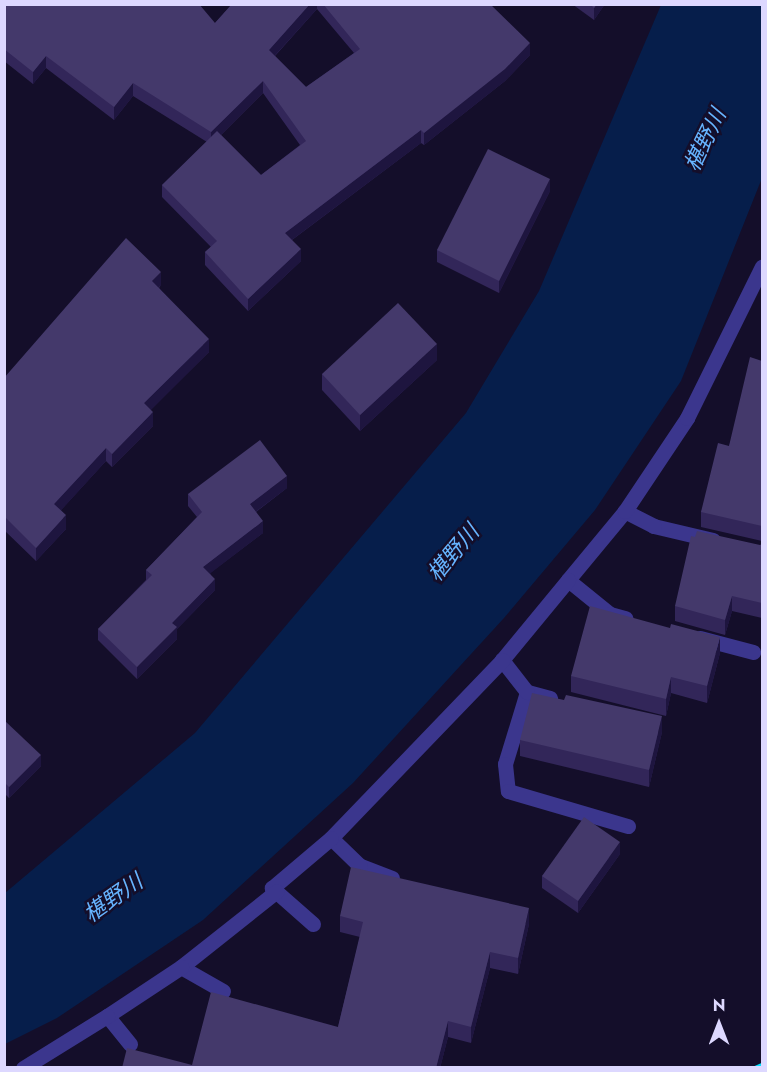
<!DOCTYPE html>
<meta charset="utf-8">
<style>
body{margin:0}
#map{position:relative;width:767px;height:1072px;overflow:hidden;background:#140e2a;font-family:Jost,"Noto Sans JP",sans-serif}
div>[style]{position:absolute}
.water>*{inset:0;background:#061e4b}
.minor>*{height:15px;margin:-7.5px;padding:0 7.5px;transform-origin:7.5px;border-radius:7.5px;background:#3b368d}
.rail>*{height:4.5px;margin-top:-2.25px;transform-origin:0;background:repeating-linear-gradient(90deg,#04e0ff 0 9px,transparent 0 17px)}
.wall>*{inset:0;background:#322659}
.shaded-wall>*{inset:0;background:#1e153f}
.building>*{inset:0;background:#44396b}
span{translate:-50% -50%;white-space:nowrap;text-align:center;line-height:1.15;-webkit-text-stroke:5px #140e2a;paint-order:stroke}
.water-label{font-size:22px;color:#66b4ff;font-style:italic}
.frame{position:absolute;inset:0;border:6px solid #ddd8ff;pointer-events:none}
.north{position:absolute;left:689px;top:994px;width:60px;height:60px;-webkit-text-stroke:4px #140e2a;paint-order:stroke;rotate:0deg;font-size:16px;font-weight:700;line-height:24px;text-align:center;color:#ddd8ff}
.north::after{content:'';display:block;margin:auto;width:21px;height:27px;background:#ddd8ff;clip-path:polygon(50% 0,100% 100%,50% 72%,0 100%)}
</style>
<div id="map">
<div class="water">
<i style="clip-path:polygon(661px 5px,762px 5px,762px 178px,681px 381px,595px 510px,504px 618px,353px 783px,203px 920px,57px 1018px,5px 1044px,5px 893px,195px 733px,466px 413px,539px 291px)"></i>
</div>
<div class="minor">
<i style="left:625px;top:511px;width:89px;rotate:129.6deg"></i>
<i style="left:568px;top:580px;width:54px;rotate:39deg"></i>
<i style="left:610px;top:614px;width:16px;rotate:15deg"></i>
<i style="left:713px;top:540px;width:61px;rotate:-166.7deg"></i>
<i style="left:654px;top:526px;width:33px;rotate:-153deg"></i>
<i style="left:625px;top:511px;width:112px;rotate:-56.3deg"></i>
<i style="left:687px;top:418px;width:169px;rotate:-63.7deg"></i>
<i style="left:700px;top:638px;width:55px;rotate:14.8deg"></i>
<i style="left:527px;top:692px;width:75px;rotate:107deg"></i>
<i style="left:505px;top:764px;width:27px;rotate:84deg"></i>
<i style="left:508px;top:791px;width:125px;rotate:16.3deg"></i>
<i style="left:550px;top:698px;width:24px;rotate:-165deg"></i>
<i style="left:527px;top:692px;width:41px;rotate:-128deg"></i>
<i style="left:502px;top:660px;width:104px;rotate:-50.5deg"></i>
<i style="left:392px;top:878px;width:34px;rotate:-159deg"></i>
<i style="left:360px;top:866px;width:40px;rotate:-136deg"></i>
<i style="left:331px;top:838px;width:247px;rotate:-46.1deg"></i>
<i style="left:313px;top:924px;width:55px;rotate:-138.7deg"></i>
<i style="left:272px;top:888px;width:77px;rotate:-40.3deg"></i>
<i style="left:223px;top:991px;width:48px;rotate:-150.3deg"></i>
<i style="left:181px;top:967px;width:122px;rotate:-38.4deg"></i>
<i style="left:130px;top:1044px;width:36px;rotate:-129deg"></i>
<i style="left:107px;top:1016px;width:89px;rotate:-33.5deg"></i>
<i style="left:23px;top:1068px;width:99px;rotate:-31.8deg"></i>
</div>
<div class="rail">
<i style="left:755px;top:1068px;width:8px;rotate:-23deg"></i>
</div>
<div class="wall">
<i style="clip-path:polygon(evenodd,4px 4px,215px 23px,232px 4px,490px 4px,530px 55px,505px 81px,424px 145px,421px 143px,292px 240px,301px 261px,248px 311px,205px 265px,205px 252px,211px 247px,162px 197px,162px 185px,207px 142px,133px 96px,114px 120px,46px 68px,33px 84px,4px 61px,4px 4px,317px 9px,354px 53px,306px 87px,275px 56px,317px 9px,4px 4px,263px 93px,300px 145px,261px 175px,221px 135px,263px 93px)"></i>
<i style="clip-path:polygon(572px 4px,605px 4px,594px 20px)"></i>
<i style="clip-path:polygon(550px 191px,499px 293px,437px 262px,437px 250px)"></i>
<i style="clip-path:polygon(161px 285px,159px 288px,209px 352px,150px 410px,153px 426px,112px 467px,106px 461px,61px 510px,66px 529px,36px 561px,4px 530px,4px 378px)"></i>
<i style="clip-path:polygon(437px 360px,360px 431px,322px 390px,322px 374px)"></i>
<i style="clip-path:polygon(762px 361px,762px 541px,701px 527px,701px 512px,729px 446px)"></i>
<i style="clip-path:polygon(287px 488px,256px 512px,263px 533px,210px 573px,215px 590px,177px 629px,177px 639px,137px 679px,98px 640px,98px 629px,146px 580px,146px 570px,197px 517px,188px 506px,188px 494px)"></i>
<i style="clip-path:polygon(762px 544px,762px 618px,732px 611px,725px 635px,675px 621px,675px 606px)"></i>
<i style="clip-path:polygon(720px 653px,707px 703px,671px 693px,666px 716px,571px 692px,571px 676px)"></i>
<i style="clip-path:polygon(4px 720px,41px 766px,9px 798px,4px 793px)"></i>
<i style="clip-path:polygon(662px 732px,649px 787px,520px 756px,520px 740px)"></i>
<i style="clip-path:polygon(620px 854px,578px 913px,542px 888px,542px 876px)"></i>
<i style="clip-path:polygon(340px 916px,529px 924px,518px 974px,490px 968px,471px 1043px,448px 1037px,440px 1068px,122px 1068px,192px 1065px,338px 1027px,360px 937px,340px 932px)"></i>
</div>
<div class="shaded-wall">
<i style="clip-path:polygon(310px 4px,317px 4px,317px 9px,269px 62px,269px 50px)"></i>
<i style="clip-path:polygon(597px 4px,605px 4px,594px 20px,594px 8px)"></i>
<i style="clip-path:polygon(530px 43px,530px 55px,505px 81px,424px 145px,424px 133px)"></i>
<i style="clip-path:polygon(46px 56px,46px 68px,33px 84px,33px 72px)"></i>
<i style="clip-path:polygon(263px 81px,263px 93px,211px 145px,211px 132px)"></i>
<i style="clip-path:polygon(133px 83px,133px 96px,114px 120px,114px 107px)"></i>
<i style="clip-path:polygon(421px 130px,421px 143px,285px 245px,285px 233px)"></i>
<i style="clip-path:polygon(550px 179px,550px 191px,499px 293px,499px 281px)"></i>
<i style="clip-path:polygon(301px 249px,301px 261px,248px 311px,248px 299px)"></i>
<i style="clip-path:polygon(161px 272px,161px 285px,152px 294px,152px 281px)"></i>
<i style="clip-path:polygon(209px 339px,209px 352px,144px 417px,144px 403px)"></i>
<i style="clip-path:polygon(437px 344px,437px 360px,360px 431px,360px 415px)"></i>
<i style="clip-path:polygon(153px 412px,153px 426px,112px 467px,112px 454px)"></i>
<i style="clip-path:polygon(106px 448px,106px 461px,54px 518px,54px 504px)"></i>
<i style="clip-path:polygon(287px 476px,287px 488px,250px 516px,250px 504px)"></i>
<i style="clip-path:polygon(66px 515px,66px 529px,36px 561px,36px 548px)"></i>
<i style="clip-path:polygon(263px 521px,263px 533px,203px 579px,203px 567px)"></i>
<i style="clip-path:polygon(215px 579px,215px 590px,177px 629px,177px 639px,137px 679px,137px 667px,172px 623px)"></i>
<i style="clip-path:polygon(732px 596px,732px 611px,725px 635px,725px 620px)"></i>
<i style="clip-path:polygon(720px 637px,720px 653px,707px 703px,707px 686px)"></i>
<i style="clip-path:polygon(671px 677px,671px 693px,666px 716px,666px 699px)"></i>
<i style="clip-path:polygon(662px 716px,662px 732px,649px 787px,649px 770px)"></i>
<i style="clip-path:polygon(41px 755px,41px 766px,9px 798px,9px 787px)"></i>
<i style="clip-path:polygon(620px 842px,620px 854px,578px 913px,578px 901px)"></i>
<i style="clip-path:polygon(529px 908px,529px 924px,518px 974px,518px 958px)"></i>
<i style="clip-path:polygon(490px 952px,490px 968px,471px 1043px,471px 1027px)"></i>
<i style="clip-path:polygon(448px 1021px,448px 1037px,440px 1068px,436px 1068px)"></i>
</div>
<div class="building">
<i style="clip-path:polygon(4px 4px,199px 4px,215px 23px,232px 4px,310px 4px,269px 50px,306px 87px,360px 49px,323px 4px,490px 4px,530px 43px,505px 69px,424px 133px,421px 130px,285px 233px,301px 249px,248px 299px,205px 252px,217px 241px,162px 185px,217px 131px,261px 175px,306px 141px,263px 81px,211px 132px,133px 83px,114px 107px,46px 56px,33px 72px,4px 49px)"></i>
<i style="clip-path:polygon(590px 4px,597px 4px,594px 8px)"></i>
<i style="clip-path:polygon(488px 149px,550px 179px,499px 281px,437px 250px)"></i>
<i style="clip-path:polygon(126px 238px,161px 272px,152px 281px,209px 339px,144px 403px,153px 412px,112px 454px,106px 448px,54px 504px,66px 515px,36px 548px,4px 516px,4px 378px)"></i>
<i style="clip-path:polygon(398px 303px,437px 344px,360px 415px,322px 374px)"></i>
<i style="clip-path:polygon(750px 357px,762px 361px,762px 526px,701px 512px,718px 443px,729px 446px)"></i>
<i style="clip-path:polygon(260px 440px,287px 476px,250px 504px,263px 521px,203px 567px,215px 579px,172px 623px,177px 627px,137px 667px,98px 629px,152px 575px,146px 570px,202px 512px,188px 494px)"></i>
<i style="clip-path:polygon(697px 531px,760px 545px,762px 544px,762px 603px,732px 596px,725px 620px,675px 606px,691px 536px,695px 537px)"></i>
<i style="clip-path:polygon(590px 606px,670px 628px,671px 624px,720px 637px,707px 686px,671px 677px,666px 699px,571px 676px)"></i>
<i style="clip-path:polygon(532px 693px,564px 700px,566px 695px,662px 716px,649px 770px,520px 740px)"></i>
<i style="clip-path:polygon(4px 720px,41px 755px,9px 787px,4px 782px)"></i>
<i style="clip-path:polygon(584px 817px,620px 842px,578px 901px,542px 876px)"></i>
<i style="clip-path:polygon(351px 867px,529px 908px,518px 958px,490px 952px,471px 1027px,448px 1021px,436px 1068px,122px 1068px,127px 1048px,192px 1065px,211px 992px,338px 1027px,363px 922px,340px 916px)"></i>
</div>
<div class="water-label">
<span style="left:705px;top:140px;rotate:-64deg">椹野川</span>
<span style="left:453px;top:553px;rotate:-50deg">椹野川</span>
<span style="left:113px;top:898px;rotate:-35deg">椹野川</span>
</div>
<div class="frame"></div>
<div class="north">N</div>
</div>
